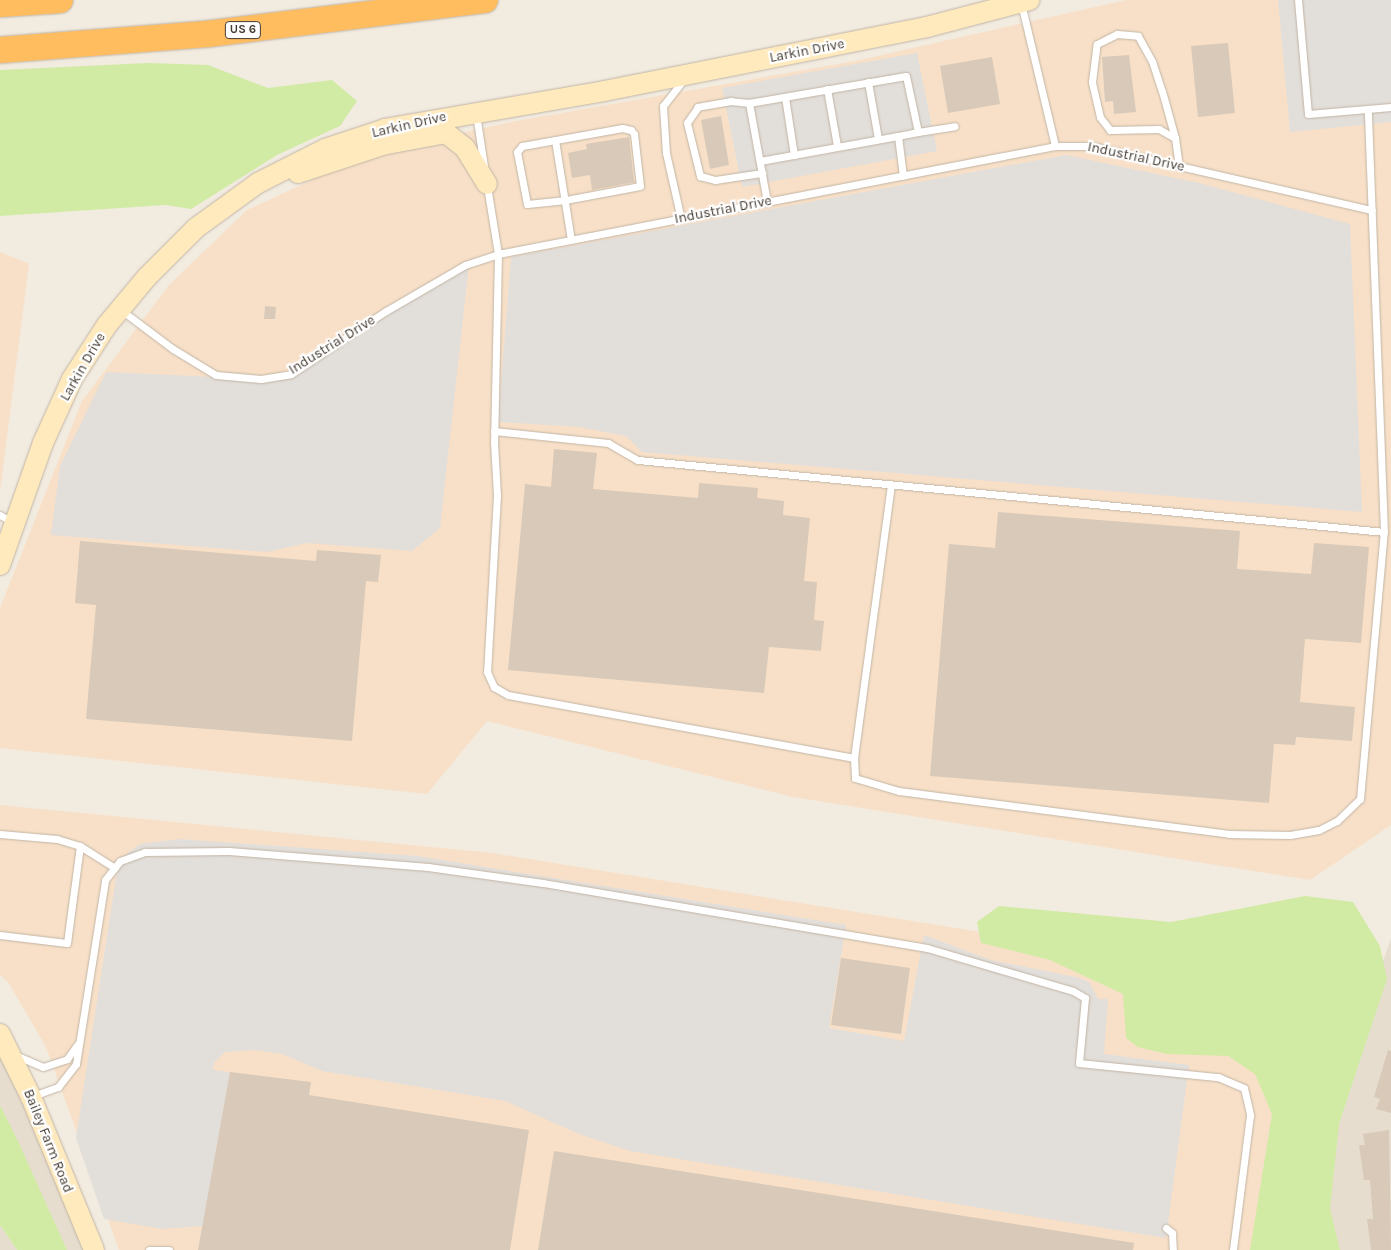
<!DOCTYPE html>
<style>
body{margin:0}
#map{position:relative;width:1391px;height:1250px;overflow:hidden;background:#f2ebe0;font-family:Karla,sans-serif}
div>[style]{position:absolute}
.residential>*{inset:0;background:#e7ddce}
.commercial>*{inset:0;background:#f8e0c8}
.green>*{inset:0;background:#d1eba4}
.parking>*{inset:0;background:#e2deda}
.building>*{inset:0;background:#d8c9b8}
.roads{filter:drop-shadow(0 0 1px #c1b5a5) drop-shadow(0 0 1px #c1b5a5)}
.lane>*{height:7px;margin:-3.5px;padding:0 3.5px;transform-origin:3.5px;border-radius:3.5px;background:#fff}
.secondary>*{height:20px;margin:-10px;padding:0 10px;transform-origin:10px;border-radius:10px;background:#ffeabe}
.highway>*{height:26px;margin:-13px;padding:0 13px;transform-origin:13px;border-radius:13px;background:#ffbd5f}
span{translate:-50% -50%;white-space:nowrap;text-align:center;line-height:1.15;-webkit-text-stroke:4.5px #fff;paint-order:stroke}
.shield-label span{padding:1px 4px;background:#fff;border:1px solid;border-radius:4px;-webkit-text-stroke-width:0}
.shield-label{font-size:12px;color:#443b31;font-weight:700}
.street-label{font-size:14px;color:#443b31}
</style>
<div id="map">
<div class="residential">
<i style="clip-path:polygon(1391px 938px,1391px 1250px,1284px 1250px)"></i>
<i style="clip-path:polygon(0 1034px,94px 1250px,67px 1250px,0 1105px)"></i>
<i style="clip-path:polygon(0 1225px,17px 1250px,0 1250px)"></i>
</div>
<div class="commercial">
<i style="clip-path:polygon(1126px 0,1391px 0,1391px 825px,1310px 880px,793px 797px,487px 721px,427px 794px,0 748px,0 608px,82px 401px,169px 285px,247px 210px,368px 154px,511px 122px,855px 61px)"></i>
<i style="clip-path:polygon(0 252px,29px 264px,0 492px)"></i>
<i style="clip-path:polygon(0 805px,492px 853px,1315px 986px,1271px 1250px,119px 1250px,46px 1047px,8px 982px,0 975px)"></i>
</div>
<div class="green">
<i style="clip-path:polygon(148px 63px,208px 65px,268px 88px,332px 80px,357px 101px,340px 126px,277px 155px,191px 209px,166px 205px,0 216px,0 70px)"></i>
<i style="clip-path:polygon(1305px 896px,1353px 902px,1380px 946px,1387px 979px,1339px 1124px,1330px 1209px,1340px 1250px,1250px 1250px,1272px 1114px,1255px 1074px,1228px 1056px,1167px 1054px,1138px 1047px,1126px 1038px,1123px 994px,1050px 960px,981px 943px,977px 922px,999px 906px,1171px 922px)"></i>
<i style="clip-path:polygon(0 1105px,17px 1139px,67px 1250px,17px 1250px,0 1225px)"></i>
</div>
<div class="parking">
<i style="clip-path:polygon(1278px 0,1391px 0,1391px 122px,1290px 132px)"></i>
<i style="clip-path:polygon(917px 53px,937px 151px,742px 187px,722px 88px)"></i>
<i style="clip-path:polygon(1066px 155px,1199px 183px,1350px 224px,1362px 512px,642px 452px,626px 436px,579px 427px,498px 422px,511px 257px)"></i>
<i style="clip-path:polygon(469px 264px,440px 528px,412px 551px,307px 543px,267px 552px,51px 535px,60px 466px,106px 372px,261px 379px,291px 374px)"></i>
<i style="clip-path:polygon(179px 839px,417px 856px,846px 925px,829px 1028px,904px 1041px,924px 935px,991px 960px,1080px 978px,1090px 983px,1098px 999px,1108px 999px,1104px 1054px,1189px 1065px,1166px 1238px,630px 1151px,579px 1134px,505px 1101px,322px 1071px,282px 1054px,255px 1050px,225px 1052px,214px 1063px,213px 1070px,230px 1072px,203px 1226px,162px 1229px,104px 1219px,76px 1138px,117px 871px,125px 855px,140px 844px)"></i>
</div>
<div class="building">
<i style="clip-path:polygon(1228px 43px,1235px 113px,1198px 117px,1191px 46px)"></i>
<i style="clip-path:polygon(1129px 55px,1136px 112px,1114px 114px,1113px 101px,1105px 102px,1102px 57px)"></i>
<i style="clip-path:polygon(992px 57px,1000px 104px,948px 113px,940px 66px)"></i>
<i style="clip-path:polygon(721px 116px,729px 165px,710px 169px,701px 120px)"></i>
<i style="clip-path:polygon(629px 137px,634px 182px,592px 190px,590px 175px,572px 178px,568px 153px,587px 149px,586px 144px)"></i>
<i style="clip-path:polygon(265px 306px,276px 307px,275px 319px,264px 319px)"></i>
<i style="clip-path:polygon(554px 449px,597px 453px,593px 489px,698px 498px,699px 483px,758px 488px,757px 498px,784px 501px,783px 515px,810px 518px,804px 581px,817px 582px,814px 620px,824px 621px,821px 651px,769px 647px,764px 693px,508px 670px,525px 484px,551px 487px)"></i>
<i style="clip-path:polygon(998px 512px,1240px 531px,1237px 569px,1311px 574px,1314px 543px,1369px 547px,1361px 643px,1305px 639px,1300px 702px,1355px 707px,1352px 741px,1296px 737px,1295px 745px,1274px 744px,1269px 803px,930px 776px,949px 544px,995px 548px)"></i>
<i style="clip-path:polygon(80px 541px,316px 561px,317px 550px,381px 555px,378px 582px,366px 581px,352px 741px,86px 719px,96px 605px,75px 603px)"></i>
<i style="clip-path:polygon(841px 958px,910px 968px,901px 1034px,831px 1025px)"></i>
<i style="clip-path:polygon(1388px 1050px,1391px 1051px,1391px 1113px,1376px 1109px,1380px 1099px,1374px 1097px)"></i>
<i style="clip-path:polygon(230px 1072px,311px 1082px,309px 1095px,529px 1130px,510px 1250px,198px 1250px)"></i>
<i style="clip-path:polygon(1389px 1130px,1391px 1250px,1371px 1250px,1367px 1219px,1373px 1219px,1370px 1180px,1364px 1180px,1359px 1145px,1365px 1145px,1363px 1134px)"></i>
<i style="clip-path:polygon(554px 1151px,1134px 1243px,1133px 1250px,538px 1250px)"></i>
</div>
<div class="roads">
<div class="lane">
<i style="left:1298px;top:0;width:114px;rotate:85deg"></i>
<i style="left:1308px;top:114px;width:83px;rotate:-4.8deg"></i>
<i style="left:1021px;top:3px;width:147px;rotate:76.6deg"></i>
<i style="left:868px;top:82px;width:58px;rotate:80deg"></i>
<i style="left:827px;top:89px;width:58px;rotate:80deg"></i>
<i style="left:785px;top:97px;width:59px;rotate:81.2deg"></i>
<i style="left:749px;top:103px;width:18px;rotate:-174deg"></i>
<i style="left:731px;top:101px;width:34px;rotate:170deg"></i>
<i style="left:698px;top:107px;width:19px;rotate:125deg"></i>
<i style="left:687px;top:123px;width:55px;rotate:76.2deg"></i>
<i style="left:700px;top:176px;width:16px;rotate:15deg"></i>
<i style="left:715px;top:180px;width:48px;rotate:-8.5deg"></i>
<i style="left:476px;top:114px;width:53px;rotate:81.3deg"></i>
<i style="left:622px;top:128px;width:9px;rotate:13deg"></i>
<i style="left:631px;top:130px;width:5px;rotate:53deg"></i>
<i style="left:634px;top:134px;width:52px;rotate:83.4deg"></i>
<i style="left:640px;top:186px;width:75px;rotate:169.3deg"></i>
<i style="left:566px;top:200px;width:39px;rotate:174deg"></i>
<i style="left:527px;top:204px;width:53px;rotate:-100.9deg"></i>
<i style="left:517px;top:152px;width:8px;rotate:-50deg"></i>
<i style="left:522px;top:146px;width:102px;rotate:-10.2deg"></i>
<i style="left:918px;top:132px;width:37px;rotate:-9deg"></i>
<i style="left:1175px;top:138px;width:18px;rotate:-151deg"></i>
<i style="left:1159px;top:129px;width:49px;rotate:178.8deg"></i>
<i style="left:1110px;top:130px;width:16px;rotate:-128deg"></i>
<i style="left:1100px;top:117px;width:36px;rotate:-103deg"></i>
<i style="left:1092px;top:82px;width:38px;rotate:-83deg"></i>
<i style="left:1097px;top:44px;width:22px;rotate:-27deg"></i>
<i style="left:1117px;top:34px;width:21px;rotate:5deg"></i>
<i style="left:1138px;top:36px;width:29px;rotate:61deg"></i>
<i style="left:1152px;top:61px;width:32px;rotate:72deg"></i>
<i style="left:1162px;top:91px;width:49px;rotate:74.5deg"></i>
<i style="left:1175px;top:138px;width:28px;rotate:82deg"></i>
<i style="left:555px;top:140px;width:101px;rotate:80.9deg"></i>
<i style="left:760px;top:161px;width:140px;rotate:-10.3deg"></i>
<i style="left:487px;top:186px;width:69px;rotate:80.8deg"></i>
<i style="left:498px;top:254px;width:188px;rotate:91.2deg"></i>
<i style="left:494px;top:442px;width:53px;rotate:86.8deg"></i>
<i style="left:497px;top:495px;width:177px;rotate:93.2deg"></i>
<i style="left:487px;top:672px;width:17px;rotate:65deg"></i>
<i style="left:494px;top:687px;width:16px;rotate:30deg"></i>
<i style="left:508px;top:695px;width:352px;rotate:10.3deg"></i>
<i style="left:854px;top:758px;width:20px;rotate:87deg"></i>
<i style="left:855px;top:778px;width:46px;rotate:16.5deg"></i>
<i style="left:899px;top:791px;width:333px;rotate:7.4deg"></i>
<i style="left:1229px;top:834px;width:61px;rotate:0.9deg"></i>
<i style="left:1290px;top:835px;width:29px;rotate:-10deg"></i>
<i style="left:1319px;top:830px;width:20px;rotate:-27deg"></i>
<i style="left:1337px;top:821px;width:32px;rotate:-44deg"></i>
<i style="left:1360px;top:799px;width:268px;rotate:-84.9deg"></i>
<i style="left:1384px;top:532px;width:423px;rotate:-92.2deg"></i>
<i style="left:767px;top:202px;width:101px;rotate:-100.3deg"></i>
<i style="left:749px;top:103px;width:159px;rotate:-9.8deg"></i>
<i style="left:906px;top:76px;width:57px;rotate:77.9deg"></i>
<i style="left:918px;top:132px;width:20px;rotate:169deg"></i>
<i style="left:898px;top:136px;width:40px;rotate:82.9deg"></i>
<i style="left:681px;top:219px;width:68px;rotate:-102.8deg"></i>
<i style="left:666px;top:153px;width:47px;rotate:-93.7deg"></i>
<i style="left:663px;top:106px;width:29px;rotate:-52deg"></i>
<i style="left:121px;top:310px;width:65px;rotate:36.9deg"></i>
<i style="left:173px;top:349px;width:50px;rotate:31.2deg"></i>
<i style="left:216px;top:375px;width:45px;rotate:5.1deg"></i>
<i style="left:261px;top:379px;width:30px;rotate:-9deg"></i>
<i style="left:291px;top:374px;width:114px;rotate:-33.6deg"></i>
<i style="left:386px;top:311px;width:91px;rotate:-30.2deg"></i>
<i style="left:465px;top:265px;width:35px;rotate:-18deg"></i>
<i style="left:498px;top:254px;width:567px;rotate:-10.97deg"></i>
<i style="left:1055px;top:146px;width:37px"></i>
<i style="left:1092px;top:146px;width:287px;rotate:12.9deg"></i>
<i style="left:494px;top:431px;width:115px;rotate:6deg"></i>
<i style="left:608px;top:443px;width:34px;rotate:30deg"></i>
<i style="left:638px;top:460px;width:749px;rotate:5.51deg"></i>
<i style="left:0;top:515px;width:14px;rotate:30deg"></i>
<i style="left:854px;top:758px;width:275px;rotate:-82.3deg"></i>
<i style="left:0;top:834px;width:57px;rotate:5deg"></i>
<i style="left:57px;top:839px;width:24px;rotate:17deg"></i>
<i style="left:80px;top:846px;width:41px;rotate:32.2deg"></i>
<i style="left:0;top:935px;width:67px;rotate:6.8deg"></i>
<i style="left:67px;top:943px;width:98px;rotate:-82.4deg"></i>
<i style="left:15px;top:1055px;width:30px;rotate:23deg"></i>
<i style="left:43px;top:1067px;width:25px;rotate:-18deg"></i>
<i style="left:67px;top:1059px;width:19px;rotate:-54deg"></i>
<i style="left:33px;top:1096px;width:27px;rotate:-20deg"></i>
<i style="left:58px;top:1087px;width:29px;rotate:-52deg"></i>
<i style="left:76px;top:1064px;width:186px;rotate:-81deg"></i>
<i style="left:105px;top:880px;width:24px;rotate:-52deg"></i>
<i style="left:120px;top:861px;width:27px;rotate:-20deg"></i>
<i style="left:145px;top:852px;width:84px;rotate:-0.7deg"></i>
<i style="left:229px;top:851px;width:200px;rotate:4.6deg"></i>
<i style="left:428px;top:867px;width:116px;rotate:7.9deg"></i>
<i style="left:543px;top:883px;width:389px;rotate:9.6deg"></i>
<i style="left:927px;top:948px;width:152px;rotate:16.4deg"></i>
<i style="left:1073px;top:991px;width:14px;rotate:30deg"></i>
<i style="left:1085px;top:998px;width:65px;rotate:95.3deg"></i>
<i style="left:1079px;top:1063px;width:140px;rotate:5.8deg"></i>
<i style="left:1218px;top:1077px;width:28px;rotate:23deg"></i>
<i style="left:1244px;top:1088px;width:28px;rotate:77deg"></i>
<i style="left:1250px;top:1115px;width:136px;rotate:97.2deg"></i>
<i style="left:1166px;top:1228px;width:8px;rotate:40deg"></i>
<i style="left:1172px;top:1233px;width:17px;rotate:87deg"></i>
<i style="left:149px;top:1250px;width:20px"></i>
</div>
<div class="secondary">
<i style="left:298px;top:173px;width:89px;rotate:-18.4deg"></i>
<i style="left:382px;top:145px;width:65px;rotate:-10.6deg"></i>
<i style="left:446px;top:133px;width:24px;rotate:38deg"></i>
<i style="left:465px;top:148px;width:42px;rotate:58.6deg"></i>
<i style="left:0;top:565px;width:129px;rotate:-70.6deg"></i>
<i style="left:43px;top:443px;width:70px;rotate:-65.6deg"></i>
<i style="left:72px;top:379px;width:64px;rotate:-57.1deg"></i>
<i style="left:107px;top:325px;width:62px;rotate:-50.2deg"></i>
<i style="left:147px;top:277px;width:69px;rotate:-45deg"></i>
<i style="left:196px;top:228px;width:77px;rotate:-36deg"></i>
<i style="left:258px;top:183px;width:75px;rotate:-26.9deg"></i>
<i style="left:325px;top:149px;width:63px;rotate:-18.4deg"></i>
<i style="left:385px;top:129px;width:222px;rotate:-9.8deg"></i>
<i style="left:604px;top:91px;width:329px;rotate:-11.2deg"></i>
<i style="left:927px;top:27px;width:106px;rotate:-14.7deg"></i>
<i style="left:0;top:1034px;width:70px;rotate:63.8deg"></i>
<i style="left:31px;top:1097px;width:165px;rotate:67.6deg"></i>
</div>
<div class="highway">
<i style="left:0;top:4px;width:60px;rotate:-3.8deg"></i>
<i style="left:0;top:50px;width:208px;rotate:-4.4deg"></i>
<i style="left:207px;top:34px;width:280px;rotate:-7deg"></i>
</div>
</div>
<div class="shield-label">
<span style="left:243px;top:30px">US 6</span>
</div>
<div class="street-label">
<span style="left:807px;top:51px;rotate:-11deg">Larkin Drive</span>
<span style="left:409px;top:125px;rotate:-13deg">Larkin Drive</span>
<span style="left:1136px;top:157px;rotate:12deg">Industrial Drive</span>
<span style="left:723px;top:210px;rotate:-11deg">Industrial Drive</span>
<span style="left:332px;top:345px;rotate:-32deg">Industrial Drive</span>
<span style="left:83px;top:367px;rotate:-60deg">Larkin Drive</span>
<span style="left:48px;top:1141px;rotate:68deg">Bailey Farm Road</span>
</div>
</div>
